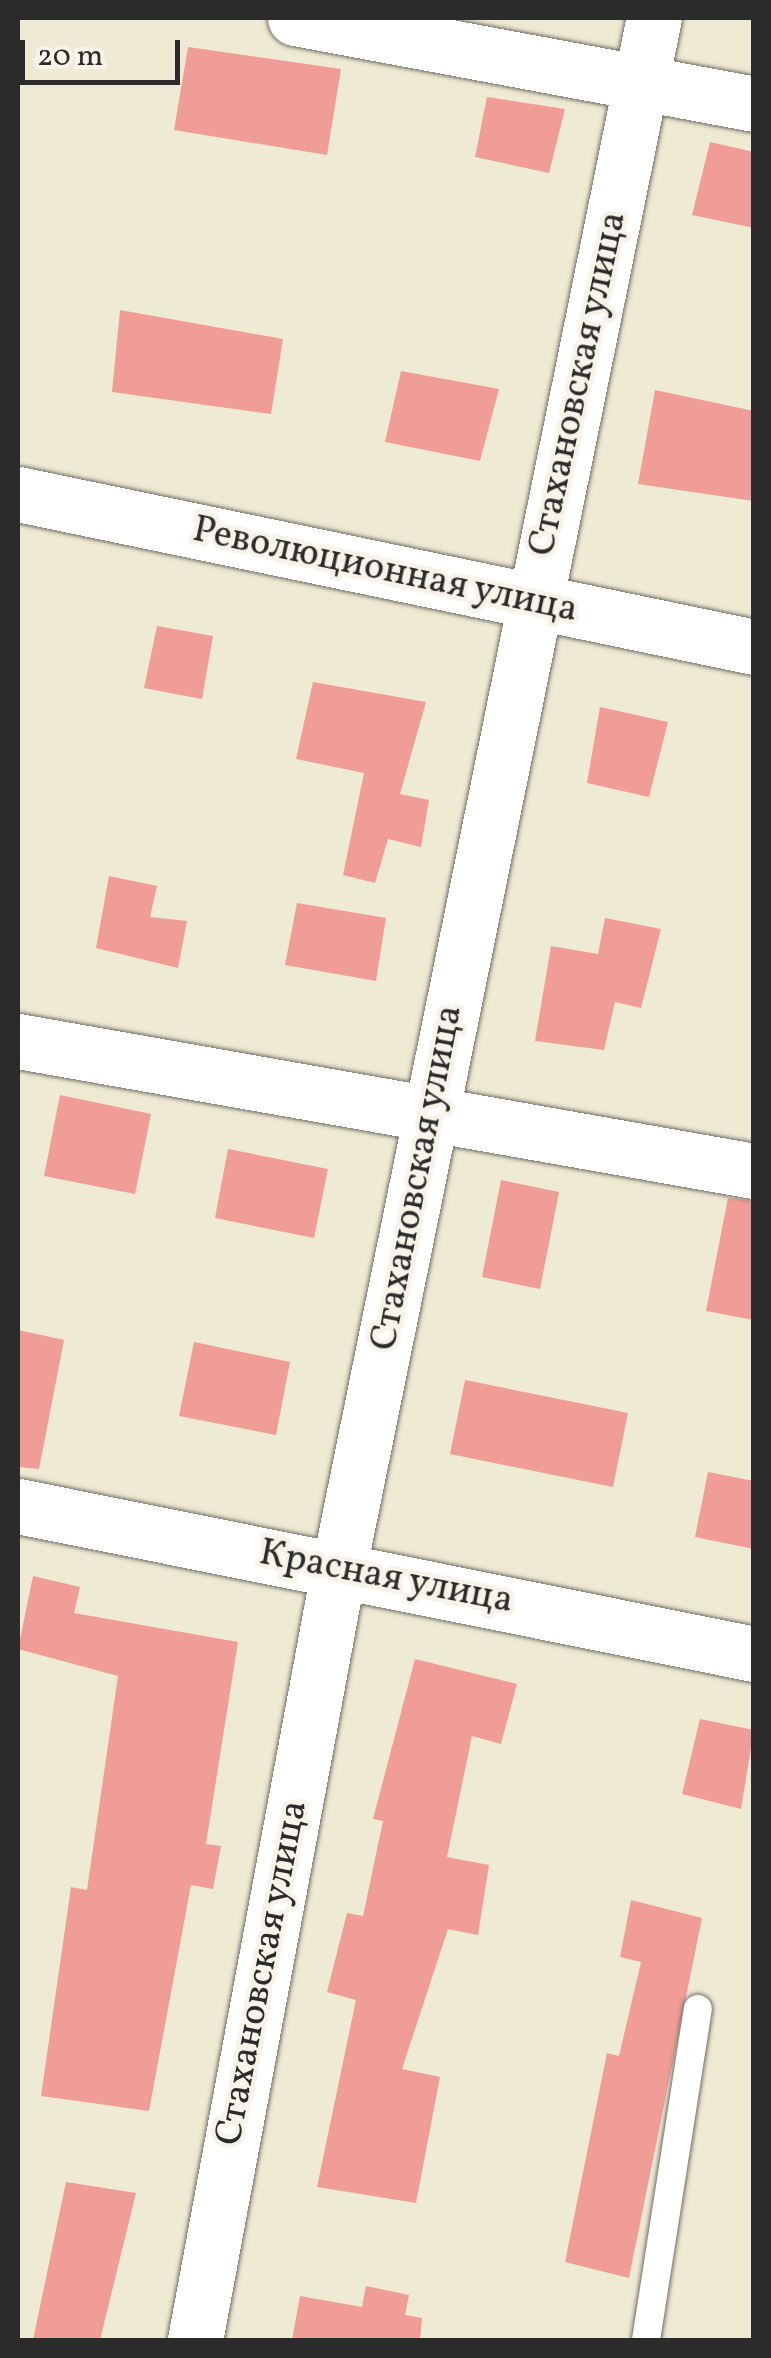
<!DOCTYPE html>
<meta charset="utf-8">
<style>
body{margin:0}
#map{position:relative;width:771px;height:2358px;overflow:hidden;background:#efead3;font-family:Vollkorn,serif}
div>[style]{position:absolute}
.building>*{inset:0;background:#ef9d96}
.roads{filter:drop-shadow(0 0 2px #706e66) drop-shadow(0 0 2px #706e66)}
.service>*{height:28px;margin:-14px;padding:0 14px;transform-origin:14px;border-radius:14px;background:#fff}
.minor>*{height:55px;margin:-27.5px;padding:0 27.5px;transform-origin:27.5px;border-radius:27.5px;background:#fff}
.tertiary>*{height:55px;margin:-27.5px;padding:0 27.5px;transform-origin:27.5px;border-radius:27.5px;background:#fff}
span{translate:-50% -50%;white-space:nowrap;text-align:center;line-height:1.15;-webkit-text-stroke:9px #f7f3e8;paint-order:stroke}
.street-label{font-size:38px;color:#2b2b2b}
.frame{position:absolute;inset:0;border:20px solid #2b2b2b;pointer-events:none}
.scale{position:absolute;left:20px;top:40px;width:160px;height:45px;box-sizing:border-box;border:5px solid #2b2b2b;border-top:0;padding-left:12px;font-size:30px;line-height:35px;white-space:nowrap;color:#2b2b2b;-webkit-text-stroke:8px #f7f3e8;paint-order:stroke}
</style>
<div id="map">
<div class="building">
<i style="clip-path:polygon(188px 47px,341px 69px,327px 155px,174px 130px)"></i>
<i style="clip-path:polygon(487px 97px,565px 109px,549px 173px,475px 157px)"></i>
<i style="clip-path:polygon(710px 142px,754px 152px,754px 228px,692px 215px)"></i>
<i style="clip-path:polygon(120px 310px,283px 339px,271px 414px,112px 392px)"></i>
<i style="clip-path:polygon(401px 371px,499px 389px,480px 461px,385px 442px)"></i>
<i style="clip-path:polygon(655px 390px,754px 411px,754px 501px,638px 484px)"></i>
<i style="clip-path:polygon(157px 626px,213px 636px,202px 699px,144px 688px)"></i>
<i style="clip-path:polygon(313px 682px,426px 702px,400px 794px,429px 800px,421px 847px,388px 839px,375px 883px,343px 875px,364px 773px,296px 759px)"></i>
<i style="clip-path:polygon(600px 707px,668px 722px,649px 797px,587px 783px)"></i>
<i style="clip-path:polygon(109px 876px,157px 886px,150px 917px,187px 921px,178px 968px,96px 948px)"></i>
<i style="clip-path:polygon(297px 903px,386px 918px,376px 981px,285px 965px)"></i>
<i style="clip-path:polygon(605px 918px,661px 929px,641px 1008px,615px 1002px,604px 1050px,535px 1041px,551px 946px,598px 954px)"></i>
<i style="clip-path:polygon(60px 1095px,151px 1114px,135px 1194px,44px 1176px)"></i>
<i style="clip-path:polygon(228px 1149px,328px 1169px,314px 1238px,215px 1218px)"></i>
<i style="clip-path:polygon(501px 1180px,559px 1192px,540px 1289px,482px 1277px)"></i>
<i style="clip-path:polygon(728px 1198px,754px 1201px,754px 1320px,706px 1311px)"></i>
<i style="clip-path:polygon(18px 1330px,64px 1340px,39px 1469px,18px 1467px)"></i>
<i style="clip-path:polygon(194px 1342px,290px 1362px,276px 1435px,179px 1416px)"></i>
<i style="clip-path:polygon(465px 1380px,628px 1413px,613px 1487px,450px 1454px)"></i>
<i style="clip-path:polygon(708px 1472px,754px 1481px,754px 1549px,695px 1537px)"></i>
<i style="clip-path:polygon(33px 1576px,80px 1587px,74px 1613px,238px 1642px,206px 1844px,221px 1846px,213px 1889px,191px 1885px,149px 2111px,41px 2096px,71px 1887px,87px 1890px,118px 1676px,18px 1649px)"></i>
<i style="clip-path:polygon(415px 1659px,517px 1684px,501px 1744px,472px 1736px,447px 1857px,489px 1865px,478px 1935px,448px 1929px,402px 2069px,440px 2077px,416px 2203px,317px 2187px,356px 2000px,327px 1992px,347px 1913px,363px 1916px,383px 1821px,373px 1819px)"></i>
<i style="clip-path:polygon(700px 1719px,754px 1730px,741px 1809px,682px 1794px)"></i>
<i style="clip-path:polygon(631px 1900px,702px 1918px,629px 2278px,565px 2262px,607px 2053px,619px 2056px,641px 1962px,620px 1957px)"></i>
<i style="clip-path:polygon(66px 2182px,136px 2193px,100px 2340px,33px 2340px)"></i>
<i style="clip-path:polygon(366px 2286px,409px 2295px,405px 2315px,422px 2318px,420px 2340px,292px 2340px,300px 2296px,362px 2307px)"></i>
</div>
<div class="roads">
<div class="service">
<i style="left:646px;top:2340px;width:335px;rotate:-81.1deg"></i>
</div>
<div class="minor">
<i style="left:295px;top:18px;width:467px;rotate:10.6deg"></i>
<i style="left:18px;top:494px;width:752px;rotate:11.74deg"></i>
<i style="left:18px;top:1041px;width:747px;rotate:10.02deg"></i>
<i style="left:18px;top:1506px;width:751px;rotate:11.37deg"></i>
</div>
<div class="tertiary">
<i style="left:195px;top:2340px;width:786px;rotate:-79.45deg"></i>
<i style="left:339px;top:1567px;width:1581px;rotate:-78.51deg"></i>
</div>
</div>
<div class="street-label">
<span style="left:579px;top:384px;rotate:-78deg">Стахановская улица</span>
<span style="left:385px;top:571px;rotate:12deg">Революционная улица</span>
<span style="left:418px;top:1178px;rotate:-79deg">Стахановская улица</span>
<span style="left:386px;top:1578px;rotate:11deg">Красная улица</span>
<span style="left:263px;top:1973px;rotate:-79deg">Стахановская улица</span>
</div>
<div class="frame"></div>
<div class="scale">20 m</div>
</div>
